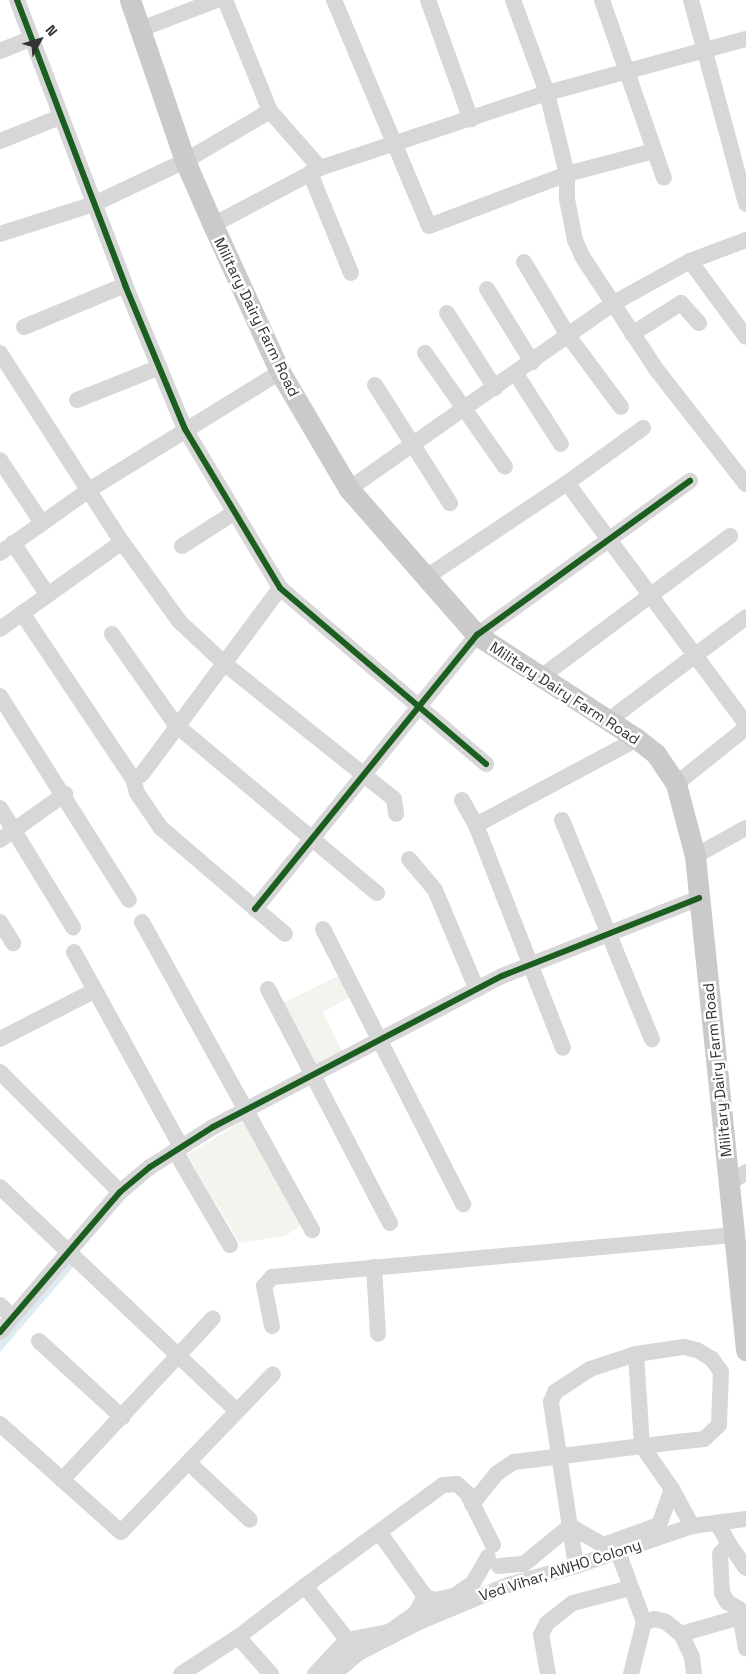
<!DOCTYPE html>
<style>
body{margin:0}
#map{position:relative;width:746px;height:1674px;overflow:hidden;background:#fff;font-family:"Space Grotesk",sans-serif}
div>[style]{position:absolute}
.green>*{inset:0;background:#f1f5ed}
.water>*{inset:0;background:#ddebf3}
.minor>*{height:16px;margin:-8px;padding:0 8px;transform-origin:8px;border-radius:8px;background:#d7d7d7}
.major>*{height:21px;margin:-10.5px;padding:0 10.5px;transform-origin:10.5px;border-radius:10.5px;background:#cacaca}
.cycleway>*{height:6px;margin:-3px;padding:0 3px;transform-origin:3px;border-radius:3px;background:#1b5e20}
span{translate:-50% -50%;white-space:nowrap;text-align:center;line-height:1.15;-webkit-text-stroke:5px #fff;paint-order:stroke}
.street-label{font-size:15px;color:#333}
.north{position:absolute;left:15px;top:15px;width:50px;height:50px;-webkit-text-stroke:4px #fff;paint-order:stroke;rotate:51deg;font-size:14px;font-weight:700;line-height:20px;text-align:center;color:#333}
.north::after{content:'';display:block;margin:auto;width:18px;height:22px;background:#333;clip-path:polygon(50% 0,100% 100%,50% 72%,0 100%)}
</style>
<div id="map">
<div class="green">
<i style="clip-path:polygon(338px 976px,351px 997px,323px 1012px,342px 1051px,314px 1065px,283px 1003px)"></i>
<i style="clip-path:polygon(244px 1120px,304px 1223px,285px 1236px,240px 1243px,187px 1155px)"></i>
</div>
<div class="water">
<i style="clip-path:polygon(69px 1261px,74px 1266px,0 1352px,0 1341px)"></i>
</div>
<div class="minor">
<i style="left:17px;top:0;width:305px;rotate:69.2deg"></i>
<i style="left:125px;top:285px;width:156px;rotate:67.4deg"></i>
<i style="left:185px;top:429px;width:185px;rotate:59.1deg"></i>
<i style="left:280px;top:588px;width:271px;rotate:40.5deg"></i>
<i style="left:225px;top:0;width:120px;rotate:67.9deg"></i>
<i style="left:270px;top:111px;width:76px;rotate:48.7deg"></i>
<i style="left:334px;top:0;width:245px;rotate:67.2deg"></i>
<i style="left:429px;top:226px;width:147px;rotate:-20.6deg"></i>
<i style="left:567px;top:174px;width:90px;rotate:-14.8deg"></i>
<i style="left:428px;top:0;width:127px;rotate:70.3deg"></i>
<i style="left:513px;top:0;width:99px;rotate:69.9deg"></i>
<i style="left:547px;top:93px;width:83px;rotate:76.1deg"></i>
<i style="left:567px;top:174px;width:25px;rotate:90deg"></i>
<i style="left:567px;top:199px;width:42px;rotate:79deg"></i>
<i style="left:575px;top:240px;width:17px;rotate:66deg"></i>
<i style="left:582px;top:256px;width:135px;rotate:56.8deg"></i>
<i style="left:656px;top:369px;width:146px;rotate:52deg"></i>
<i style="left:602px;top:0;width:188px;rotate:70.8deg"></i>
<i style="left:691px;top:0;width:211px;rotate:74.9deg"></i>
<i style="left:141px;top:29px;width:81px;rotate:-20.9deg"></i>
<i style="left:0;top:51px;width:32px;rotate:-22deg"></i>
<i style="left:0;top:141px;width:65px;rotate:-21.8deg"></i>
<i style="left:310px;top:173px;width:108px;rotate:67.7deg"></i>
<i style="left:213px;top:225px;width:121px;rotate:-28deg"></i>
<i style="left:320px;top:168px;width:239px;rotate:-18.3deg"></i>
<i style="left:547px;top:93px;width:206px;rotate:-15.2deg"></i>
<i style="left:0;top:234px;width:99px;rotate:-17.7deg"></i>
<i style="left:94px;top:204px;width:101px;rotate:-25.3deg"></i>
<i style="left:185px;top:161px;width:99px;rotate:-30.5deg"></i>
<i style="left:690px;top:261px;width:94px;rotate:53.6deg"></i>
<i style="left:524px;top:262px;width:87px;rotate:59deg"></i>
<i style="left:569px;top:337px;width:87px;rotate:53.4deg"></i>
<i style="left:487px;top:289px;width:86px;rotate:58.3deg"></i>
<i style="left:447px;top:313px;width:89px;rotate:57.4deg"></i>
<i style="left:24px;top:327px;width:109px;rotate:-22.6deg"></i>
<i style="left:632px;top:334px;width:58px;rotate:-32.3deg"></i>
<i style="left:681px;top:303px;width:27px;rotate:48deg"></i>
<i style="left:0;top:353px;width:225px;rotate:57.2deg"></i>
<i style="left:122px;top:542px;width:99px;rotate:54.1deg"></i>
<i style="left:180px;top:622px;width:62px;rotate:43deg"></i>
<i style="left:225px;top:664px;width:216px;rotate:38.6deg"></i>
<i style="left:394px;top:799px;width:15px;rotate:82deg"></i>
<i style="left:425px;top:353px;width:139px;rotate:54.9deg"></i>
<i style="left:516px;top:374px;width:83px;rotate:57.3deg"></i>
<i style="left:375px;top:385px;width:140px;rotate:57.6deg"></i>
<i style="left:77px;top:400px;width:89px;rotate:-21.7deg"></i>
<i style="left:0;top:460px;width:76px;rotate:56.3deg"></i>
<i style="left:567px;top:483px;width:94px;rotate:-35.9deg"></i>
<i style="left:349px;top:489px;width:322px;rotate:-35.1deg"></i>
<i style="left:612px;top:304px;width:89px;rotate:-28.9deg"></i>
<i style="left:690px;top:261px;width:60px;rotate:-20.6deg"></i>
<i style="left:13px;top:543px;width:61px;rotate:56.3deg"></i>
<i style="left:182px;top:546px;width:63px;rotate:-32.7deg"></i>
<i style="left:0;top:553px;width:109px;rotate:-35.3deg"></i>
<i style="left:89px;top:490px;width:225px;rotate:-31.7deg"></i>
<i style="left:425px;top:578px;width:171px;rotate:-33.8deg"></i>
<i style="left:567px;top:483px;width:300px;rotate:53.4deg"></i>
<i style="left:22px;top:613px;width:200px;rotate:56.2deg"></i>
<i style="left:133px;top:779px;width:10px;rotate:-29deg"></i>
<i style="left:142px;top:774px;width:232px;rotate:-53.4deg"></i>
<i style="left:0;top:629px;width:150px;rotate:-35.5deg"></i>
<i style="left:112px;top:634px;width:111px;rotate:54.9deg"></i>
<i style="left:176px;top:725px;width:262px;rotate:39.9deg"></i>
<i style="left:541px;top:677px;width:236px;rotate:-36.7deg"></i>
<i style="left:0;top:696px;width:241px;rotate:57.7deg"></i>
<i style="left:609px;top:720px;width:171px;rotate:-36.9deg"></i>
<i style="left:133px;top:779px;width:15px;rotate:74deg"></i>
<i style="left:137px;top:793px;width:42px;rotate:55.6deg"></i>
<i style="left:161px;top:828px;width:163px;rotate:40.5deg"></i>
<i style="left:676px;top:784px;width:90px;rotate:-38.7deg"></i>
<i style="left:462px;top:800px;width:29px;rotate:61deg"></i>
<i style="left:476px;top:825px;width:239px;rotate:68.7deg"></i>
<i style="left:0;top:808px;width:140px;rotate:58.5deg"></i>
<i style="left:562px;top:820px;width:237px;rotate:67.7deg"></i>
<i style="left:476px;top:825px;width:183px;rotate:-28.1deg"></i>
<i style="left:0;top:840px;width:80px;rotate:-35.3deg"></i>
<i style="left:695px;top:856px;width:58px;rotate:-28.8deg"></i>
<i style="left:409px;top:859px;width:40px;rotate:50deg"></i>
<i style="left:435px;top:890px;width:108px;rotate:67.2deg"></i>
<i style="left:255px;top:909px;width:353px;rotate:-51deg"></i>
<i style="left:477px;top:635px;width:263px;rotate:-35.9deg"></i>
<i style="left:0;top:922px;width:25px;rotate:58deg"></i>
<i style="left:142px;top:922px;width:352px;rotate:61.1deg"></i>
<i style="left:323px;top:929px;width:309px;rotate:63deg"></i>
<i style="left:74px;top:952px;width:222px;rotate:61.2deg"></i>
<i style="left:268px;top:989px;width:264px;rotate:62.5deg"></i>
<i style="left:0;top:1039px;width:106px;rotate:-27.1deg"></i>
<i style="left:0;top:1072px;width:170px;rotate:45deg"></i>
<i style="left:175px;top:1151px;width:109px;rotate:59.7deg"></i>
<i style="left:729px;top:1184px;width:21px;rotate:-35deg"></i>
<i style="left:0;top:1187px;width:326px;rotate:43.4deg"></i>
<i style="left:374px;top:1267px;width:67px;rotate:86.6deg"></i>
<i style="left:0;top:1305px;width:17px;rotate:45deg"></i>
<i style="left:272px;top:1326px;width:41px;rotate:-101.3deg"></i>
<i style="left:264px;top:1286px;width:12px;rotate:-48deg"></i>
<i style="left:272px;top:1277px;width:464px;rotate:-5.2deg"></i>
<i style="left:0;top:1332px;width:184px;rotate:-49.4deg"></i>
<i style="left:120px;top:1192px;width:39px;rotate:-40deg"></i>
<i style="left:150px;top:1167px;width:75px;rotate:-32.4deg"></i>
<i style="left:213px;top:1127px;width:326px;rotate:-27.6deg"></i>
<i style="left:502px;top:976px;width:212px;rotate:-21.6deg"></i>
<i style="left:39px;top:1341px;width:113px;rotate:42.5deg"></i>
<i style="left:0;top:1424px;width:162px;rotate:41.8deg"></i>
<i style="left:121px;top:1532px;width:219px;rotate:-46.1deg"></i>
<i style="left:189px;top:1463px;width:83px;rotate:43.1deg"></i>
<i style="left:62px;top:1480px;width:221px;rotate:-47deg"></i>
<i style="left:472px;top:1504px;width:38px;rotate:-51deg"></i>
<i style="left:496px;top:1474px;width:22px;rotate:-34deg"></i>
<i style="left:514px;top:1462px;width:129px;rotate:-7.1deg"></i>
<i style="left:642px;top:1446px;width:52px;rotate:55.1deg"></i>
<i style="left:672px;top:1489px;width:42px;rotate:61.6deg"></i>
<i style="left:717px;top:1523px;width:24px;rotate:60deg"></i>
<i style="left:729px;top:1544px;width:13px;rotate:132deg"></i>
<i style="left:720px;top:1554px;width:39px;rotate:87deg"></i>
<i style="left:722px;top:1593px;width:10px;rotate:61deg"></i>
<i style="left:727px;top:1602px;width:14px;rotate:30deg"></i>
<i style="left:739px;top:1609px;width:40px;rotate:80deg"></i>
<i style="left:379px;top:1532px;width:91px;rotate:54.4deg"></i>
<i style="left:729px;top:1544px;width:29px;rotate:55deg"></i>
<i style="left:618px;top:1552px;width:75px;rotate:69.6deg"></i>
<i style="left:644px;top:1622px;width:54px;rotate:104deg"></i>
<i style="left:499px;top:1566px;width:25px;rotate:-5deg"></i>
<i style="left:524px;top:1564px;width:60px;rotate:-39.6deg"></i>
<i style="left:570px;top:1526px;width:38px;rotate:30deg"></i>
<i style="left:603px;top:1545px;width:59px;rotate:-19.7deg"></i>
<i style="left:659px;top:1525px;width:38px;rotate:-70deg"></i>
<i style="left:576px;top:1566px;width:166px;rotate:-98.7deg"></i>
<i style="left:551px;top:1402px;width:11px;rotate:-68deg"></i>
<i style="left:555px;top:1392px;width:42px;rotate:-33.3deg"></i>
<i style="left:590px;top:1369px;width:48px;rotate:-18.1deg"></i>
<i style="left:636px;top:1354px;width:49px;rotate:-8.3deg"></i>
<i style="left:684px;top:1347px;width:13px;rotate:13deg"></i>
<i style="left:697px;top:1350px;width:17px;rotate:31deg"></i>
<i style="left:712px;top:1359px;width:16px;rotate:55deg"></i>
<i style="left:721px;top:1372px;width:53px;rotate:92.2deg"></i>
<i style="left:719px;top:1425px;width:21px;rotate:137deg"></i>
<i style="left:704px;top:1439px;width:62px;rotate:173.6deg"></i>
<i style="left:642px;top:1446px;width:92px;rotate:-93.7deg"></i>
<i style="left:305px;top:1586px;width:171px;rotate:-36.2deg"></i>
<i style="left:443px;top:1485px;width:14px;rotate:-4deg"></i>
<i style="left:457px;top:1484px;width:13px;rotate:42deg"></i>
<i style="left:467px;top:1493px;width:58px;rotate:63.4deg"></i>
<i style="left:644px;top:1622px;width:11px;rotate:-15deg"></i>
<i style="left:655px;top:1619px;width:11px;rotate:15deg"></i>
<i style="left:666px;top:1622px;width:19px;rotate:39deg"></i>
<i style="left:681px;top:1634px;width:61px;rotate:-16.1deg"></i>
<i style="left:681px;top:1634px;width:25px;rotate:64deg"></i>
<i style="left:692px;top:1657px;width:17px;rotate:83deg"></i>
<i style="left:238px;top:1637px;width:50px;rotate:48.3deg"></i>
<i style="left:181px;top:1674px;width:68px;rotate:-33deg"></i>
<i style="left:238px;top:1637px;width:84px;rotate:-37.3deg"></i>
<i style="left:305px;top:1586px;width:85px;rotate:51.7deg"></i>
<i style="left:315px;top:1674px;width:47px;rotate:-46.7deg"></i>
<i style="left:347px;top:1640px;width:43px;rotate:-10.8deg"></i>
<i style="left:389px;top:1632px;width:33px;rotate:-35deg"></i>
<i style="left:416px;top:1613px;width:19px;rotate:-62deg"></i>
<i style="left:425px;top:1596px;width:10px;rotate:24deg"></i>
<i style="left:434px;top:1600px;width:20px;rotate:-11deg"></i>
<i style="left:454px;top:1596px;width:23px;rotate:-34deg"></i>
<i style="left:473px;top:1583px;width:30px;rotate:-60deg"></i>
<i style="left:334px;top:1674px;width:32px;rotate:-41deg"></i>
<i style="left:358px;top:1653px;width:71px;rotate:-26.9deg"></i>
<i style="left:421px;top:1621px;width:94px;rotate:-22.5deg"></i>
<i style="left:508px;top:1585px;width:71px;rotate:-15.6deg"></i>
<i style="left:576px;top:1566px;width:123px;rotate:-19deg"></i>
<i style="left:692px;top:1526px;width:54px;rotate:-7.4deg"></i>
<i style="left:548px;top:1674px;width:40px;rotate:-100deg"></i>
<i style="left:541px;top:1635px;width:13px;rotate:-63deg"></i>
<i style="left:547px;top:1623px;width:33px;rotate:-38deg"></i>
<i style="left:573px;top:1603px;width:59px;rotate:-14.7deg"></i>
</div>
<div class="major">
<i style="left:130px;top:0;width:170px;rotate:71.1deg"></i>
<i style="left:185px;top:161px;width:70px;rotate:66.4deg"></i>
<i style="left:213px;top:225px;width:162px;rotate:65.5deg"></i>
<i style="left:280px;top:372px;width:136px;rotate:59.5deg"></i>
<i style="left:349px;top:489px;width:194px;rotate:48.8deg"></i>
<i style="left:477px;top:635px;width:191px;rotate:33deg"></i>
<i style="left:637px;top:739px;width:24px;rotate:38deg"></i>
<i style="left:656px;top:754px;width:36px;rotate:56deg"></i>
<i style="left:676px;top:784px;width:74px;rotate:75.2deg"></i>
<i style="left:695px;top:856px;width:497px;rotate:84.1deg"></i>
</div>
<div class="cycleway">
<i style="left:17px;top:0;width:305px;rotate:69.2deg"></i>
<i style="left:125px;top:285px;width:156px;rotate:67.4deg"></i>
<i style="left:185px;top:429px;width:185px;rotate:59.1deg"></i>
<i style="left:280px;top:588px;width:271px;rotate:40.5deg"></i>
<i style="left:255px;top:909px;width:353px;rotate:-51deg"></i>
<i style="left:477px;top:635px;width:263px;rotate:-35.9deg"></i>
<i style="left:0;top:1332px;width:184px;rotate:-49.4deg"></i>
<i style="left:120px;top:1192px;width:39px;rotate:-40deg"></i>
<i style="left:150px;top:1167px;width:75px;rotate:-32.4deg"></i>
<i style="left:213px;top:1127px;width:326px;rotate:-27.6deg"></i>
<i style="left:502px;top:976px;width:212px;rotate:-21.6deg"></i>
</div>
<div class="street-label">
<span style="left:257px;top:317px;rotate:64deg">Military Dairy Farm Road</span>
<span style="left:565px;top:693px;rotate:33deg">Military Dairy Farm Road</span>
<span style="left:717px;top:1070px;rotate:-96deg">Military Dairy Farm Road</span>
<span style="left:560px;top:1570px;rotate:-18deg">Ved Vihar, AWHO Colony</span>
</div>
<div class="north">N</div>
</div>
